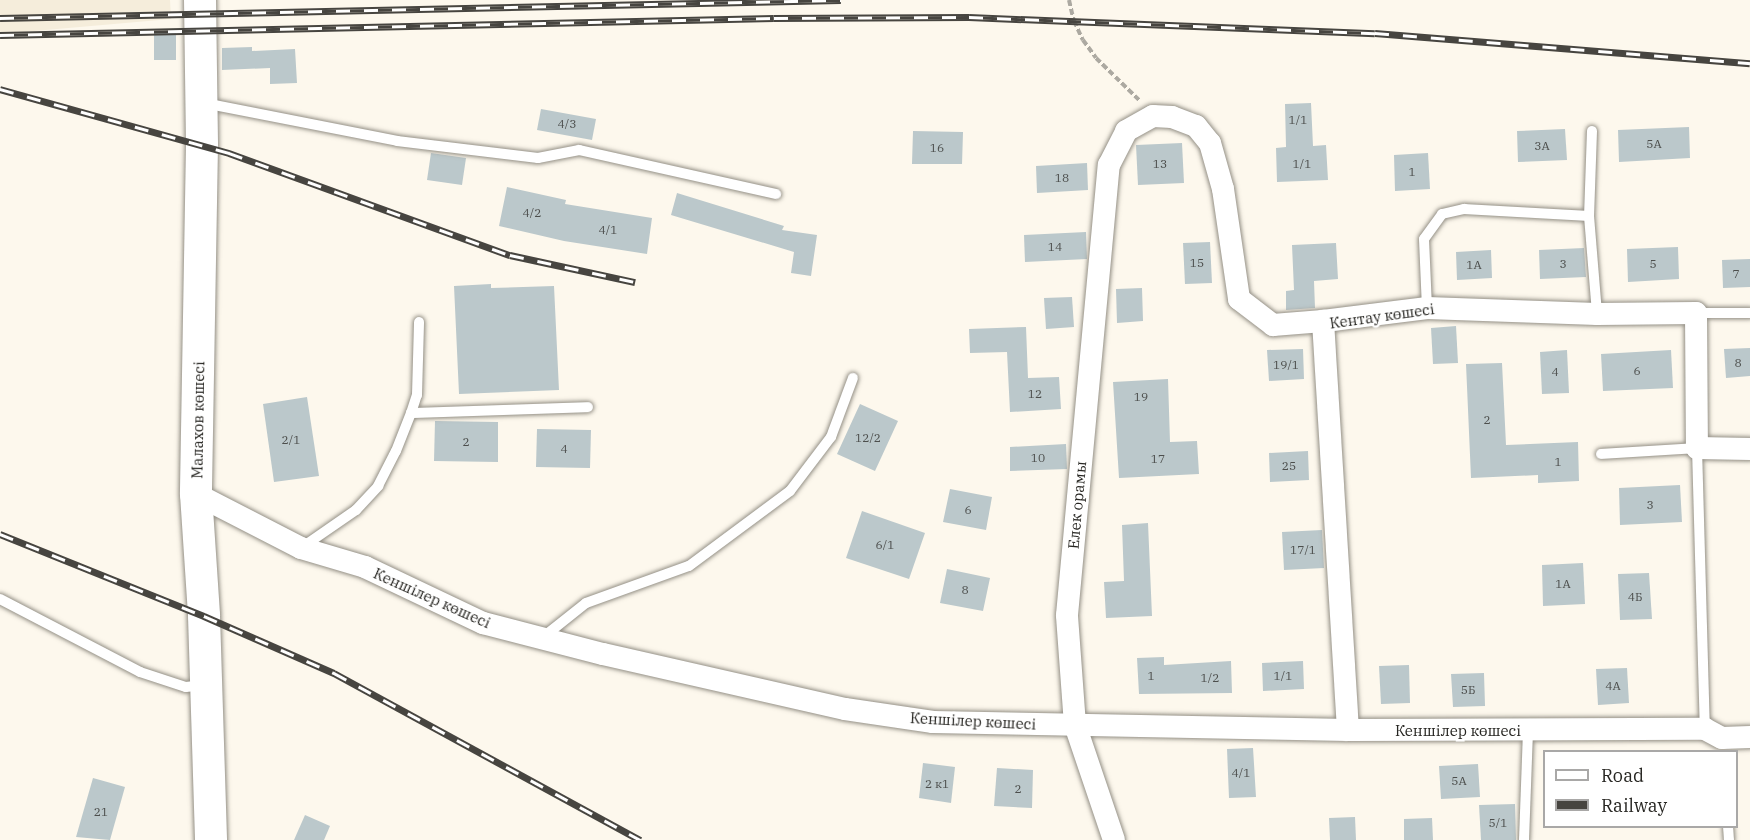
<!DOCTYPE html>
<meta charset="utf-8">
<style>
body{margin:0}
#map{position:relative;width:1750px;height:840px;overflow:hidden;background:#fdf8ed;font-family:"IBM Plex Serif",serif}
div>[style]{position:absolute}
.built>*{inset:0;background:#f5eddb}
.building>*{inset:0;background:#bbc8cb}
.path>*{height:4px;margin-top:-2px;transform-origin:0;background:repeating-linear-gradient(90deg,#aca9a1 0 6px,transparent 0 9px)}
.roads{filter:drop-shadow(0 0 2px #949086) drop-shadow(0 0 2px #949086)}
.service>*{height:10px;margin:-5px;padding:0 5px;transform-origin:5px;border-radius:5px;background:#fff}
.minor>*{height:22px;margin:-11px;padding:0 11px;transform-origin:11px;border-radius:11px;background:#fff}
.secondary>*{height:32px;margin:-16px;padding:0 16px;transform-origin:16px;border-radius:16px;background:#fff}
.rail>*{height:7px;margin-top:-3.5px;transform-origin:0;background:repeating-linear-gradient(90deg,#fff 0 14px,#474540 0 28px);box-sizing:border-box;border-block:2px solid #474540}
span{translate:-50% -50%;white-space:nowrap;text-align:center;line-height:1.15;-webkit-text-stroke:5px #fff;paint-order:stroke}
.number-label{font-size:12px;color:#4c4e4c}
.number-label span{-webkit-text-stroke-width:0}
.street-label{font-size:15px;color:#272622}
.legend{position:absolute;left:1543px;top:750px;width:195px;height:78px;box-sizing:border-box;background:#fff;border:2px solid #a9a8a7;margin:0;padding:8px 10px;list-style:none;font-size:18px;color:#272622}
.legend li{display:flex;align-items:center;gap:12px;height:30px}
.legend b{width:30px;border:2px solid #a9a8a7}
</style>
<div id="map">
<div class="built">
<i style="clip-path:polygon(0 0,170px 0,171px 19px,0 34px)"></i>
</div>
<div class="building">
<i style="clip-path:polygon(154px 31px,176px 31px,176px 60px,154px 60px)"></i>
<i style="clip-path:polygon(252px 47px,252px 51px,295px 49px,297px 83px,270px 84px,270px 68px,222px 70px,222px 48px)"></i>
<i style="clip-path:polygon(1311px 103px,1313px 146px,1326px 145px,1328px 180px,1277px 182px,1276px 148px,1286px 147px,1285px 104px)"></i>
<i style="clip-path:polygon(541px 109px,596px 119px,592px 140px,537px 130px)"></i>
<i style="clip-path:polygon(1689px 127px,1690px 158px,1619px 162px,1618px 130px)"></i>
<i style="clip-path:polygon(1565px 129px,1567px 160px,1518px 162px,1517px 131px)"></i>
<i style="clip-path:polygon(913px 131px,963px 132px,962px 164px,912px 164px)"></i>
<i style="clip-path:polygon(1182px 143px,1184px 183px,1138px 185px,1136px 145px)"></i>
<i style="clip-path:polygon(431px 153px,466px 158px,462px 185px,427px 180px)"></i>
<i style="clip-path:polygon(1428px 153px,1430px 189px,1395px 191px,1394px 155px)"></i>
<i style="clip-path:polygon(1087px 163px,1088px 190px,1037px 193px,1036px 166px)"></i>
<i style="clip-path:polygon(507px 187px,566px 200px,565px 204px,652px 218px,647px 254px,564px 241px,499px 226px)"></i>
<i style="clip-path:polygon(677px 193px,784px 226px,782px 230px,817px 235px,811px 276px,791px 273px,794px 252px,671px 215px)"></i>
<i style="clip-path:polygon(1086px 232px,1087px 259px,1025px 262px,1024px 235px)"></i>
<i style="clip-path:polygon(1210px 242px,1212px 283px,1185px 284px,1183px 243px)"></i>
<i style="clip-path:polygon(1336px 243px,1338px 279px,1314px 281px,1315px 308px,1286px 310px,1286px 291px,1294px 290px,1292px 245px)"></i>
<i style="clip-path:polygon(1678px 247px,1679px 279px,1628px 282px,1627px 249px)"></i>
<i style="clip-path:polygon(1584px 248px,1586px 277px,1540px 279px,1539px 250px)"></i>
<i style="clip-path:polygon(1491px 250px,1492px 278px,1457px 280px,1456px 252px)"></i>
<i style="clip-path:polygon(1750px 259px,1750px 287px,1723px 288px,1722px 260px)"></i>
<i style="clip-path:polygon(491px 284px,491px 288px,554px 286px,559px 390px,459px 394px,454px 286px)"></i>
<i style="clip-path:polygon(1142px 288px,1143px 321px,1117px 323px,1116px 289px)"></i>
<i style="clip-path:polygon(1072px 297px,1074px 327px,1046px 329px,1044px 298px)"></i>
<i style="clip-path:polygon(1456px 326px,1458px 363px,1433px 364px,1431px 328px)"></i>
<i style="clip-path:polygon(1026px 327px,1028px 378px,1059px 377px,1061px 409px,1010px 412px,1007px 352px,970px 353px,969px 329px)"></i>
<i style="clip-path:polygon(1750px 348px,1750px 376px,1726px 378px,1724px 349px)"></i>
<i style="clip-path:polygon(1303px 349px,1304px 379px,1269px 381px,1267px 350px)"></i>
<i style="clip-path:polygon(1567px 350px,1569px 393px,1542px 394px,1540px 352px)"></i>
<i style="clip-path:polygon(1671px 350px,1673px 388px,1603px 391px,1601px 354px)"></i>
<i style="clip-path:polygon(1502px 363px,1506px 445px,1578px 442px,1579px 481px,1538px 483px,1538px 475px,1471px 478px,1466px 364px)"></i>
<i style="clip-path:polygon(1168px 379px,1170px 442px,1197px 441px,1199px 474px,1119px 478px,1113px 382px)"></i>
<i style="clip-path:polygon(307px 397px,319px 476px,274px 482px,263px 404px)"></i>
<i style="clip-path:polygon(860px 404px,898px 421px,875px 471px,837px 454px)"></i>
<i style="clip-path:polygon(435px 421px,498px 422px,498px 462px,434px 461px)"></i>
<i style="clip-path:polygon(537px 429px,591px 430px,590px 468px,536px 467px)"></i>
<i style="clip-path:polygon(1066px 444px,1067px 469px,1010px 471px,1010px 447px)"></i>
<i style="clip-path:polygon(1308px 451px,1309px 480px,1270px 482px,1269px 453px)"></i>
<i style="clip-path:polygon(1680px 485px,1682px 522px,1620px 525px,1619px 488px)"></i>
<i style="clip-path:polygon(950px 489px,992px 497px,986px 530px,943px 522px)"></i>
<i style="clip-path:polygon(862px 511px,925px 533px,909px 579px,846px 558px)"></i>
<i style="clip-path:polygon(1148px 523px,1152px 616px,1106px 618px,1104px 582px,1124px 581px,1122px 525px)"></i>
<i style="clip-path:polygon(1322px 530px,1324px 568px,1284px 570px,1282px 532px)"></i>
<i style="clip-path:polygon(1583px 563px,1585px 604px,1543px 606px,1542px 565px)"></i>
<i style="clip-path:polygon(947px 569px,990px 578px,983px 611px,940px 603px)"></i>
<i style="clip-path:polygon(1649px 573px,1652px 619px,1620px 620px,1618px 574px)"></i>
<i style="clip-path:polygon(1164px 657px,1164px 665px,1231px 661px,1232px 693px,1139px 694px,1137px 658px)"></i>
<i style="clip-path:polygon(1303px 661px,1304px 689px,1263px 691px,1262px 663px)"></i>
<i style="clip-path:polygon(1409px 665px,1410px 703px,1381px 704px,1379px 666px)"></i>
<i style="clip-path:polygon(1627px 668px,1629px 703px,1598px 705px,1596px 669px)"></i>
<i style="clip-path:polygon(1484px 673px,1485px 706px,1453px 707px,1451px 674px)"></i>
<i style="clip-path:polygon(1253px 748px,1256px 797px,1229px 798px,1227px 749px)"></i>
<i style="clip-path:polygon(923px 763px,955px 767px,951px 803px,919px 798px)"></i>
<i style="clip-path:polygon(1478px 764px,1480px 797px,1441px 799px,1439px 766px)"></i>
<i style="clip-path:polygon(997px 768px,1033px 770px,1032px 808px,994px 806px)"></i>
<i style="clip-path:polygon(93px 778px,125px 787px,110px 840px,76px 837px)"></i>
<i style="clip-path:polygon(1515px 804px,1516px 840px,1481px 840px,1479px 805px)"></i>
<i style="clip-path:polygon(305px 815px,330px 826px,324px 840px,294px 840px)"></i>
<i style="clip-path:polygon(1355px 817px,1356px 840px,1330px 840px,1329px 818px)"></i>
<i style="clip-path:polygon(1432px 818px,1433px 840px,1404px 840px,1404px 819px)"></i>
</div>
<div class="path">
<i style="left:1069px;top:0;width:22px;rotate:77deg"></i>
<i style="left:1074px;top:21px;width:21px;rotate:65deg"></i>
<i style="left:1083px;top:40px;width:22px;rotate:54deg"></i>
<i style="left:1096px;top:58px;width:60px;rotate:44.3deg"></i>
</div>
<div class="roads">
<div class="service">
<i style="left:204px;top:103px;width:197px;rotate:11.1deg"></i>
<i style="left:397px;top:141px;width:142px;rotate:6.9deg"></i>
<i style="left:538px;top:158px;width:42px;rotate:-11deg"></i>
<i style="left:579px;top:150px;width:202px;rotate:12.6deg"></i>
<i style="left:1592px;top:131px;width:85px;rotate:92deg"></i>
<i style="left:1589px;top:216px;width:98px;rotate:85.3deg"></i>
<i style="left:1427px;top:308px;width:69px;rotate:-92.5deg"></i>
<i style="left:1424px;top:239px;width:31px;rotate:-54deg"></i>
<i style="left:1442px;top:214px;width:23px;rotate:-13deg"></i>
<i style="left:1464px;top:209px;width:125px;rotate:3.2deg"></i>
<i style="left:1696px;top:313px;width:54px"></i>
<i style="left:411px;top:413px;width:19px;rotate:-72deg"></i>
<i style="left:417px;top:395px;width:73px;rotate:-88.4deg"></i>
<i style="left:1601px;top:454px;width:96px;rotate:-3.6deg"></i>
<i style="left:1697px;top:448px;width:281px;rotate:88.4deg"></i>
<i style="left:301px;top:548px;width:67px;rotate:-34.6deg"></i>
<i style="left:356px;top:510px;width:33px;rotate:-47deg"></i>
<i style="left:378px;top:486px;width:39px;rotate:-63deg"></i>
<i style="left:396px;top:451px;width:41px;rotate:-68.5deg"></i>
<i style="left:411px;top:413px;width:177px;rotate:-1.9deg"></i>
<i style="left:0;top:599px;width:158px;rotate:27.5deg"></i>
<i style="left:140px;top:672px;width:48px;rotate:18.1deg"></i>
<i style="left:186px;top:687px;width:17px;rotate:-7deg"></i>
<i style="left:542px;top:638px;width:56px;rotate:-38.5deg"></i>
<i style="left:586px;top:603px;width:109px;rotate:-19.8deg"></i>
<i style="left:689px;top:566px;width:126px;rotate:-36.6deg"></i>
<i style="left:790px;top:491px;width:68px;rotate:-52.8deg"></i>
<i style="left:831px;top:437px;width:63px;rotate:-69.6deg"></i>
<i style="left:1728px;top:826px;width:14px;rotate:86deg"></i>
<i style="left:1524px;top:840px;width:109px;rotate:-87.9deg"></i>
</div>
<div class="minor">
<i style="left:196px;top:494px;width:118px;rotate:27.2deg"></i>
<i style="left:301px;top:548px;width:67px;rotate:16.5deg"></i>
<i style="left:365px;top:567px;width:131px;rotate:25.4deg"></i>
<i style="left:483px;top:623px;width:124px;rotate:14.5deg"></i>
<i style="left:603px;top:654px;width:248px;rotate:12.8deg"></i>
<i style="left:845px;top:709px;width:89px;rotate:8.4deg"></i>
<i style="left:933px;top:722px;width:415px;rotate:1.1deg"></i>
<i style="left:1348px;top:730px;width:357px;rotate:-0.2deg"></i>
<i style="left:1705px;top:729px;width:19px;rotate:28deg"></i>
<i style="left:1722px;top:738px;width:28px;rotate:-2deg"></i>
<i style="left:1348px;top:730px;width:410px;rotate:-93.5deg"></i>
<i style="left:1323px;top:321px;width:105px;rotate:-7.1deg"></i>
<i style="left:1427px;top:308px;width:170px;rotate:2deg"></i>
<i style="left:1597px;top:314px;width:99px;rotate:-0.6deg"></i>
<i style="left:1696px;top:313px;width:135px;rotate:89.6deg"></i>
<i style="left:1697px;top:448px;width:53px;rotate:1.1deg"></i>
<i style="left:1114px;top:840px;width:121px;rotate:-108.7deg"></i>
<i style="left:1075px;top:725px;width:110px;rotate:-94.2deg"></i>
<i style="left:1067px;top:615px;width:452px;rotate:-84.7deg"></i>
<i style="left:1109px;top:165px;width:38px;rotate:-63deg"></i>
<i style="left:1126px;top:131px;width:31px;rotate:-29deg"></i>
<i style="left:1153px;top:116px;width:19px;rotate:3deg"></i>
<i style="left:1172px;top:117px;width:26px;rotate:21deg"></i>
<i style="left:1196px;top:126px;width:22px;rotate:51deg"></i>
<i style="left:1210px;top:143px;width:48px;rotate:74.2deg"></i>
<i style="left:1223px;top:189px;width:111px;rotate:81.7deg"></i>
<i style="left:1239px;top:299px;width:43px;rotate:37.4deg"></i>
<i style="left:1273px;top:325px;width:50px;rotate:-4.6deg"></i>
</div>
<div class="secondary">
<i style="left:200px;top:0;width:145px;rotate:89.2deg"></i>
<i style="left:202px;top:145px;width:349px;rotate:91deg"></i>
<i style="left:196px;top:494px;width:122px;rotate:86.2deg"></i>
<i style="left:204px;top:616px;width:224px;rotate:88.2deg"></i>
</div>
</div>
<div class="rail">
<i style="left:0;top:18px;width:841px;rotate:-1.23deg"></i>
<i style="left:0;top:35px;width:774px;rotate:-1.26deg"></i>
<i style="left:774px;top:18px;width:195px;rotate:-0.3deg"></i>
<i style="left:969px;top:17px;width:406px;rotate:2.3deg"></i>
<i style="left:1375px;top:33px;width:376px;rotate:4.6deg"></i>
<i style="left:0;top:89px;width:238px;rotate:15.6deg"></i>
<i style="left:229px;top:153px;width:299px;rotate:20deg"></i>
<i style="left:510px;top:255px;width:128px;rotate:12.2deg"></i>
<i style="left:0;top:534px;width:220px;rotate:21.9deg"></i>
<i style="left:204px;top:616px;width:142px;rotate:23.7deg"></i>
<i style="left:334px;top:673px;width:349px;rotate:28.6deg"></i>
</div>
<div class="number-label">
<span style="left:1298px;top:120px">1/1</span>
<span style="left:567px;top:124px">4/3</span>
<span style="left:1654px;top:144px">5А</span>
<span style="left:1542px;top:146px">3А</span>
<span style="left:937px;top:148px">16</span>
<span style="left:1160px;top:164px">13</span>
<span style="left:1302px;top:164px">1/1</span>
<span style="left:1412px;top:172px">1</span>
<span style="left:1062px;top:178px">18</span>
<span style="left:532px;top:213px">4/2</span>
<span style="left:608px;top:230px">4/1</span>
<span style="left:1055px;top:247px">14</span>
<span style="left:1197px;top:263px">15</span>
<span style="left:1563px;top:264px">3</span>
<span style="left:1653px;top:264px">5</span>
<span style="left:1474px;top:265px">1А</span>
<span style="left:1736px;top:274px">7</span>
<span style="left:1738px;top:363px">8</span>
<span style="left:1286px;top:365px">19/1</span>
<span style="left:1637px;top:371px">6</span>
<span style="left:1555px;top:372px">4</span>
<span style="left:1035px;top:394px">12</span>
<span style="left:1141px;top:397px">19</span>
<span style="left:1487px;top:420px">2</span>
<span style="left:868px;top:438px">12/2</span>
<span style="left:291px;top:440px">2/1</span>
<span style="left:466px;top:442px">2</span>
<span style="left:564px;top:449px">4</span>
<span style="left:1038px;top:458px">10</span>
<span style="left:1158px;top:459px">17</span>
<span style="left:1558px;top:462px">1</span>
<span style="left:1289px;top:466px">25</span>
<span style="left:1650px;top:505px">3</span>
<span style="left:968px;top:510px">6</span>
<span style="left:885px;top:545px">6/1</span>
<span style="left:1303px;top:550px">17/1</span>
<span style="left:1563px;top:584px">1А</span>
<span style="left:965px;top:590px">8</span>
<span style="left:1635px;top:597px">4Б</span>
<span style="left:1151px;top:676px">1</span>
<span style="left:1283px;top:676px">1/1</span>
<span style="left:1210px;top:678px">1/2</span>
<span style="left:1613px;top:686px">4А</span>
<span style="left:1468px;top:690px">5Б</span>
<span style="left:1241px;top:773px">4/1</span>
<span style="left:1459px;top:781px">5А</span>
<span style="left:937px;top:784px">2 к1</span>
<span style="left:1018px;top:789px">2</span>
<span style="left:101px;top:812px">21</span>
<span style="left:1498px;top:823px">5/1</span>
</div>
<div class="street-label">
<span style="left:1382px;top:316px;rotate:-8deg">Кентау көшесі</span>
<span style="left:198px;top:420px;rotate:-89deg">Малахов көшесі</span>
<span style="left:1077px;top:505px;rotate:-85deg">Елек орамы</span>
<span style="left:432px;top:598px;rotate:24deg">Кеншілер көшесі</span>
<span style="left:973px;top:721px;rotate:3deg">Кеншілер көшесі</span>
<span style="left:1458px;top:731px">Кеншілер көшесі</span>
</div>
<ul class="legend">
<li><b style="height:8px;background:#fff"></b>Road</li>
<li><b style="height:8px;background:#474540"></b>Railway</li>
</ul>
</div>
